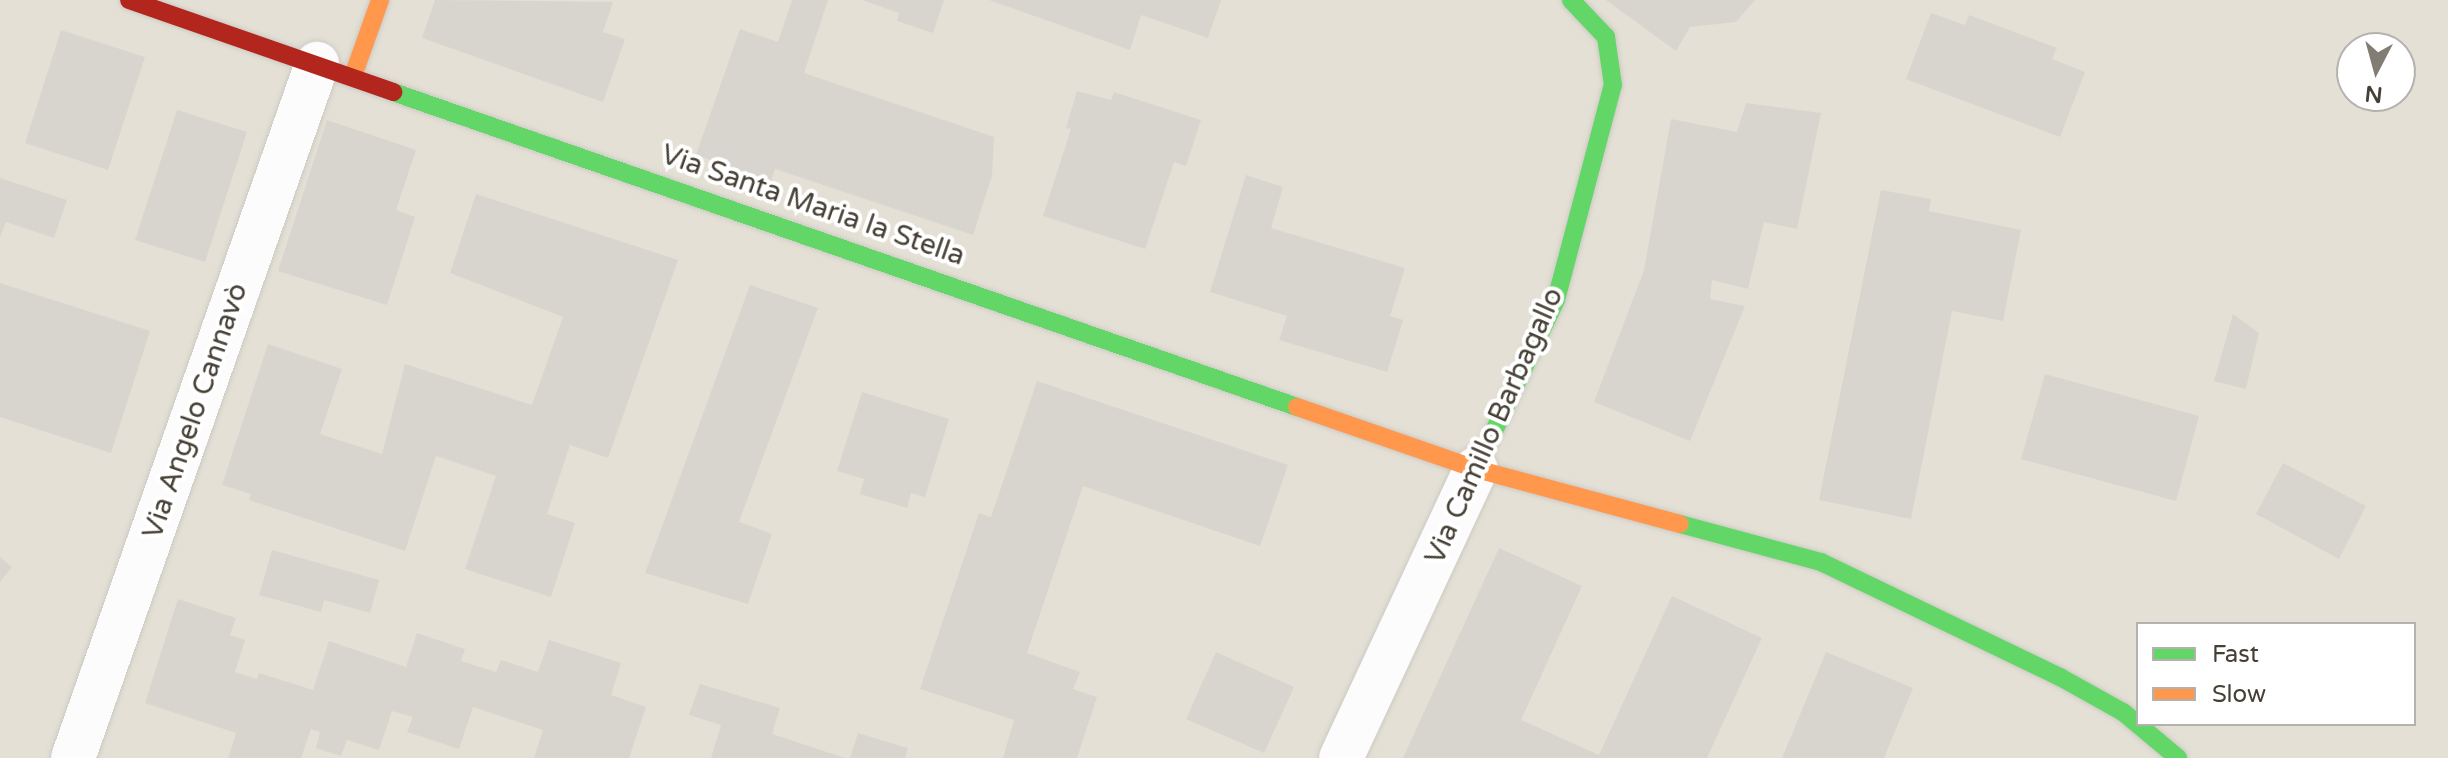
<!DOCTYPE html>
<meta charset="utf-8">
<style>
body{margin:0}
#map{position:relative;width:2448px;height:758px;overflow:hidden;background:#f0eee8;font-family:"Varela Round",sans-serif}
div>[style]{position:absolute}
.residential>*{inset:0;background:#e4e0d5}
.building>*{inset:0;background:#d8d5cf}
.roads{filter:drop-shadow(0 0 2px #cccac4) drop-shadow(0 0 2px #cccac4)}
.street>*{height:44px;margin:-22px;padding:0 22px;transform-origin:22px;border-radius:22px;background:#fdfcfc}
.fast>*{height:18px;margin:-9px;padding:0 9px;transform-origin:9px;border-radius:9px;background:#63d668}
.slow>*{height:18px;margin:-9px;padding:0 9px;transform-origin:9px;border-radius:9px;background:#ff974d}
.jam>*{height:18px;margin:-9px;padding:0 9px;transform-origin:9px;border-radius:9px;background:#b3261e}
span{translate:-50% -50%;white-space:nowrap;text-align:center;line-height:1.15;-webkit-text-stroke:8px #fff;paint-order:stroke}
.street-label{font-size:28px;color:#453f35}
.legend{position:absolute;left:2136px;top:622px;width:280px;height:104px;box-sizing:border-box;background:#fff;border:2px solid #b5b2ae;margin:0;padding:10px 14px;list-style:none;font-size:24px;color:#453f35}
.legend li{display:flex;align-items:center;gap:16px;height:40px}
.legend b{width:40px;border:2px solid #b5b2ae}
.north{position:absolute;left:2336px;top:32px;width:80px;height:80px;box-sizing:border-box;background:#fff;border:2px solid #b5b2ae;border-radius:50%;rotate:186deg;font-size:22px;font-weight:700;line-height:32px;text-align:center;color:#453f35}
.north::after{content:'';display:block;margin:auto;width:28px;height:36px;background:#817c74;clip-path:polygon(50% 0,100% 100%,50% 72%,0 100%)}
</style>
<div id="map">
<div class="residential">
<i style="clip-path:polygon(evenodd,0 0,2448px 0,2448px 758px,0 758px,0 0,2352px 48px,2400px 48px,2400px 96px,2352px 96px,2352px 48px,0 0,2138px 624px,2414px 624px,2414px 724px,2138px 724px,2138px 624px)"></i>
</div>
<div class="building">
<i style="clip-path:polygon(435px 0,613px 2px,603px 32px,625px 39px,603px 102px,422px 38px)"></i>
<i style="clip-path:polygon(792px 0,828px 0,804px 73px,994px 137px,992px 176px,973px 235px,775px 169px,771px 181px,696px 155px,740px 29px,778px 42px)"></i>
<i style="clip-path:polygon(862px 0,944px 0,933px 33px,897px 21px,899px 13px)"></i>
<i style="clip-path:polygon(989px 0,1221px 0,1208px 38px,1141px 15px,1130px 50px)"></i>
<i style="clip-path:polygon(1606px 0,1755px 0,1736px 22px,1690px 27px,1676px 51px)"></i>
<i style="clip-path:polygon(1931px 13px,1965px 25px,1969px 15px,2057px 48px,2052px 59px,2085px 72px,2060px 137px,1906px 79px)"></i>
<i style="clip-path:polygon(61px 30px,145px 57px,108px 170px,25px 143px)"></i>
<i style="clip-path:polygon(1077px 91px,1111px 100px,1114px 92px,1201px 120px,1186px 166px,1174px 162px,1145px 249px,1043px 216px,1071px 129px,1066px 128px)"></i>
<i style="clip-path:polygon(1746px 103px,1821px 113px,1797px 229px,1764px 222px,1748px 289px,1712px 280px,1710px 299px,1745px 306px,1690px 441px,1594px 402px,1644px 270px,1671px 119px,1737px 132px)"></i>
<i style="clip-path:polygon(177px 110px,247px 132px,205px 262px,135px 240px)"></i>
<i style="clip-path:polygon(327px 120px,416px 150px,396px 210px,415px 217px,387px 305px,278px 271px)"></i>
<i style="clip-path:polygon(1246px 175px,1283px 187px,1271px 228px,1405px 268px,1390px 316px,1403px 320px,1387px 372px,1279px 340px,1287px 316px,1210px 292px)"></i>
<i style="clip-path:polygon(0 178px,67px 200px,54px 238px,6px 222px,0 237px)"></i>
<i style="clip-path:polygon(1881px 190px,1931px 199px,1929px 211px,2021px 230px,2003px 321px,1952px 311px,1911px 519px,1819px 500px)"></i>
<i style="clip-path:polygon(476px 194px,678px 260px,608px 458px,570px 445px,547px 514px,575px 523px,551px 597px,465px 569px,496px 476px,436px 456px,405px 551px,249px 500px,251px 494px,222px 485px,268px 344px,342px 369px,320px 434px,382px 454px,405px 364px,532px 405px,563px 317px,450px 273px)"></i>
<i style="clip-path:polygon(0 283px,150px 331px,111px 453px,0 417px)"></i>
<i style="clip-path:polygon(750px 285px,818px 308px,739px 522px,772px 534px,748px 604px,645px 573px)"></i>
<i style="clip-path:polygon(2233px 314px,2259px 333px,2246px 389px,2214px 381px)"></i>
<i style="clip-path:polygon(2045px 374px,2199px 416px,2176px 501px,2021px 459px)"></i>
<i style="clip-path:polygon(1037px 381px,1288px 465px,1260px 546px,1083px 486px,1027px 653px,1080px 672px,1073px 689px,1097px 697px,1077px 758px,1003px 758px,1014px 720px,920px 689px,979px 513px,991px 517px)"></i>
<i style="clip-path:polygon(862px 392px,949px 419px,925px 497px,911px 493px,907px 508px,860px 494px,864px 479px,837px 471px)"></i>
<i style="clip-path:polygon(2283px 463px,2366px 506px,2339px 559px,2256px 514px)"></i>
<i style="clip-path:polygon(1499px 548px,1582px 586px,1521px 720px,1599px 755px,1672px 596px,1762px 638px,1707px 758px,1403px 758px)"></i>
<i style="clip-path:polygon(272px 550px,379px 580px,370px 613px,324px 600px,321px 612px,259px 595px)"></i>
<i style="clip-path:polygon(0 557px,12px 567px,0 582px)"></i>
<i style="clip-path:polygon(178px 599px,236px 618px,230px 635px,245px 640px,235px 672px,257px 679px,259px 673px,313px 690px,329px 641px,406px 667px,417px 633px,465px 649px,461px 661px,496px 672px,501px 660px,538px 672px,549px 640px,621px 663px,611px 695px,646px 707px,629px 758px,534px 758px,543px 730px,473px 707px,459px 749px,407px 732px,413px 717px,392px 711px,379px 750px,347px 740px,341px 756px,316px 748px,320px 732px,311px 729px,301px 758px,228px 758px,236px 733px,145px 703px)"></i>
<i style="clip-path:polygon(1216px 652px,1294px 687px,1264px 753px,1186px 719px)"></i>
<i style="clip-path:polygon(1826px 652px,1913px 688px,1884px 758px,1782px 758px)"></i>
<i style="clip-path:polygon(700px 684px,780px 708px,772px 734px,845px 758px,711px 758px,721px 725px,689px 715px)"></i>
<i style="clip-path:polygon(858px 733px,908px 748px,905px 758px,850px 758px)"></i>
</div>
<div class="roads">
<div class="street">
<i style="left:73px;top:758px;width:736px;rotate:-70.63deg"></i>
<i style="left:1341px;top:758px;width:319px;rotate:-65deg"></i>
</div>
<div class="fast">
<i style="left:393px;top:92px;width:957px;rotate:19.21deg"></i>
<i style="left:1476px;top:469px;width:187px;rotate:-64.7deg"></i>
<i style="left:1556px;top:300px;width:222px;rotate:-75.2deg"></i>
<i style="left:1613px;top:85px;width:49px;rotate:-98.3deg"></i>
<i style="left:1606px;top:37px;width:51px;rotate:-133.4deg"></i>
<i style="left:1680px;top:524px;width:146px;rotate:15.1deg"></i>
<i style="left:1821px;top:562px;width:265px;rotate:25.7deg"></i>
<i style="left:2060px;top:677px;width:72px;rotate:29.1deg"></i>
<i style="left:2123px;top:712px;width:72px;rotate:39.9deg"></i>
</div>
<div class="slow">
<i style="left:353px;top:76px;width:81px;rotate:-70.4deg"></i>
<i style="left:1297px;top:407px;width:189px;rotate:19.1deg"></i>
<i style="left:1476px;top:469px;width:211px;rotate:15.1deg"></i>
</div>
<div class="jam">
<i style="left:129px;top:0;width:280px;rotate:19.2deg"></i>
</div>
</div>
<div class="street-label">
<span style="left:813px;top:205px;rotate:19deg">Via Santa Maria la Stella</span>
<span style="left:195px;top:411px;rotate:-71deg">Via Angelo Cannavò</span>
<span style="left:1494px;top:426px;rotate:-66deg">Via Camillo Barbagallo</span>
</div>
<ul class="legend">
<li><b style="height:10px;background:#63d668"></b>Fast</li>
<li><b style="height:10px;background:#ff974d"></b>Slow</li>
</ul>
<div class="north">N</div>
</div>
